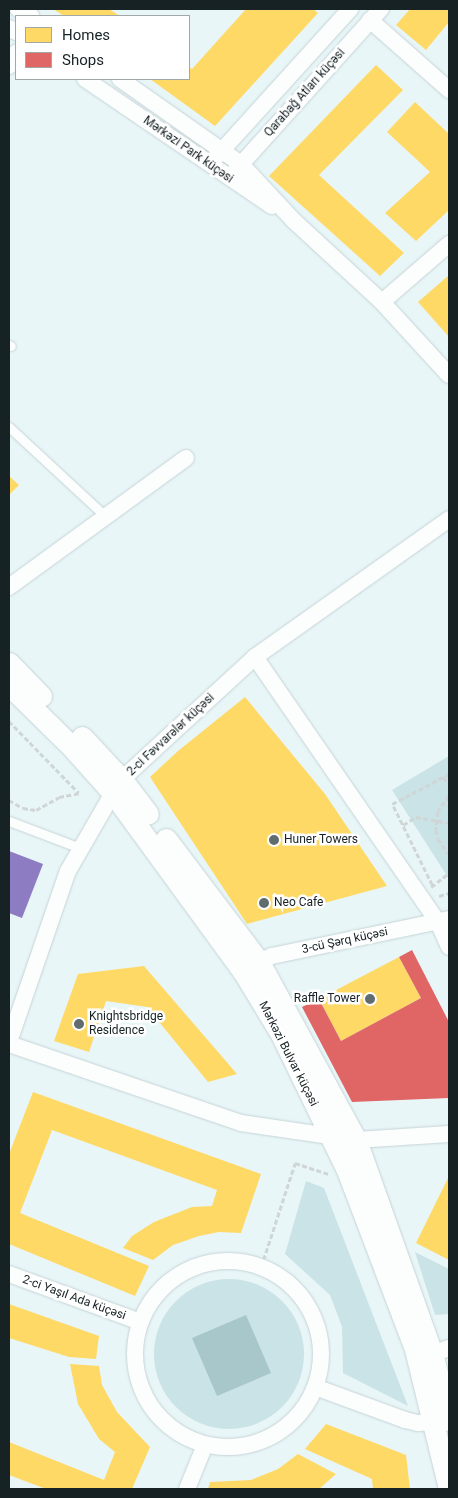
<!DOCTYPE html>
<meta charset="utf-8">
<style>
body{margin:0}
#map{position:relative;width:458px;height:1498px;overflow:hidden;background:#e8f6f8;font-family:Roboto,sans-serif}
div>[style]{position:absolute}
.green>*{inset:0;background:#cae3e7}
.round{border-radius:50%}
.water>*{inset:0;background:#a8c7cb}
.homes>*{inset:0;background:#ffd966}
.shops>*{inset:0;background:#e06666}
.offices>*{inset:0;background:#8e7cc3}
.path>*{height:2.5px;margin-top:-1.25px;transform-origin:0;background:repeating-linear-gradient(90deg,#d0d5d5 0 5px,transparent 0 7.5px)}
.roads{filter:drop-shadow(0 0 1px #c6d3d5) drop-shadow(0 0 1px #c6d3d5)}
.service>*{height:9px;margin:-4.5px;padding:0 4.5px;transform-origin:4.5px;border-radius:4.5px;background:#fcfefe}
.minor>*{height:16px;margin:-8px;padding:0 8px;transform-origin:8px;border-radius:8px;background:#fcfefe}
.minor>.ring{margin:-8px;padding:0;box-sizing:content-box;background:none;border:16px solid #fcfefe;border-radius:50%}
.tertiary>*{height:21px;margin:-10.5px;padding:0 10.5px;transform-origin:10.5px;border-radius:10.5px;background:#fcfefe}
.dots>*{width:14px;height:14px;translate:-50% -50%;box-sizing:border-box;border:2px solid #fff;border-radius:50%}
span{translate:-50% -50%;white-space:nowrap;text-align:center;line-height:1.15;-webkit-text-stroke:5px #fff;paint-order:stroke}
.street-label{font-size:12px;color:#162224}
.poi-label{font-size:12px;color:#162224}
.left{translate:0 -50%;text-align:left}
.right{translate:-100% -50%;text-align:right}
.frame{position:absolute;inset:0;border:10px solid #162224;pointer-events:none}
.legend{position:absolute;left:15px;top:15px;width:175px;height:65px;box-sizing:border-box;background:#fff;border:1px solid #a2a7a7;margin:0;padding:6px 9px;list-style:none;font-size:15px;color:#162224}
.legend li{display:flex;align-items:center;gap:10px;height:25px}
.legend b{width:25px;border:1px solid #a2a7a7}
</style>
<div id="map">
<div class="green">
<i style="clip-path:polygon(449px 756px,449px 879px,392px 790px)"></i>
<i style="clip-path:polygon(306px 1181px,324px 1188px,408px 1406px,343px 1373px,342px 1327px,330px 1295px,285px 1254px)"></i>
<i style="clip-path:polygon(415px 1252px,449px 1269px,449px 1314px,435px 1315px)"></i>
<i class="round" style="left:154px;top:1279px;width:150px;height:150px"></i>
</div>
<div class="water">
<i style="clip-path:polygon(246px 1315px,271px 1373px,217px 1396px,192px 1338px)"></i>
</div>
<div class="homes">
<i style="clip-path:polygon(53px 9px,109px 9px,120px 16px,64px 16px)"></i>
<i style="clip-path:polygon(246px 9px,313px 9px,318px 13px,215px 126px,150px 79px,189px 79px,189px 67px,192px 69px)"></i>
<i style="clip-path:polygon(410px 9px,449px 9px,449px 22px,426px 50px,396px 25px)"></i>
<i style="clip-path:polygon(376px 65px,403px 90px,319px 175px,404px 253px,380px 276px,269px 176px)"></i>
<i style="clip-path:polygon(415px 102px,449px 134px,449px 210px,416px 241px,385px 213px,430px 172px,387px 132px)"></i>
<i style="clip-path:polygon(449px 275px,449px 337px,418px 302px)"></i>
<i style="clip-path:polygon(9px 476px,19px 485px,9px 495px)"></i>
<i style="clip-path:polygon(245px 697px,325px 794px,387px 886px,247px 924px,150px 777px,178px 751px)"></i>
<i style="clip-path:polygon(399px 957px,421px 998px,341px 1041px,319px 999px)"></i>
<i style="clip-path:polygon(144px 966px,237px 1074px,208px 1082px,147px 1007px,106px 1001px,89px 1052px,54px 1041px,78px 974px)"></i>
<i style="clip-path:polygon(33px 1092px,261px 1174px,241px 1233px,219px 1232px,199px 1236px,173px 1245px,153px 1260px,123px 1248px,132px 1236px,154px 1222px,192px 1207px,212px 1206px,217px 1190px,52px 1130px,20px 1213px,149px 1266px,135px 1296px,9px 1244px,9px 1154px)"></i>
<i style="clip-path:polygon(449px 1176px,449px 1260px,416px 1243px)"></i>
<i style="clip-path:polygon(9px 1304px,99px 1336px,96px 1359px,69px 1357px,9px 1338px)"></i>
<i style="clip-path:polygon(70px 1364px,99px 1366px,102px 1385px,117px 1412px,150px 1447px,132px 1489px,46px 1489px,9px 1475px,9px 1442px,104px 1480px,115px 1452px,99px 1439px,78px 1404px)"></i>
<i style="clip-path:polygon(326px 1424px,406px 1455px,410px 1489px,373px 1489px,372px 1479px,305px 1449px)"></i>
<i style="clip-path:polygon(298px 1454px,336px 1474px,319px 1489px,208px 1489px,210px 1482px,251px 1480px,278px 1469px)"></i>
</div>
<div class="shops">
<i style="clip-path:polygon(412px 950px,449px 1022px,449px 1098px,352px 1102px,302px 1007px,319px 999px,341px 1041px,421px 998px,399px 957px)"></i>
</div>
<div class="offices">
<i style="clip-path:polygon(9px 851px,43px 864px,22px 918px,9px 913px)"></i>
</div>
<div class="path">
<i style="left:9px;top:721px;width:100px;rotate:45.8deg"></i>
<i style="left:443px;top:777px;width:9px;rotate:49deg"></i>
<i style="left:449px;top:796px;width:19px;rotate:125deg"></i>
<i style="left:438px;top:812px;width:18px;rotate:96deg"></i>
<i style="left:436px;top:830px;width:9px;rotate:77deg"></i>
<i style="left:438px;top:839px;width:19px;rotate:54deg"></i>
<i style="left:9px;top:800px;width:16px;rotate:30deg"></i>
<i style="left:23px;top:808px;width:13px;rotate:9deg"></i>
<i style="left:36px;top:810px;width:26px;rotate:-29deg"></i>
<i style="left:59px;top:797px;width:20px;rotate:-11deg"></i>
<i style="left:403px;top:825px;width:15px;rotate:-32deg"></i>
<i style="left:416px;top:817px;width:34px;rotate:10deg"></i>
<i style="left:432px;top:885px;width:90px;rotate:-116.3deg"></i>
<i style="left:392px;top:804px;width:64px;rotate:-27.8deg"></i>
<i style="left:431px;top:887px;width:23px;rotate:-38deg"></i>
<i style="left:439px;top:896px;width:10px;rotate:-17deg"></i>
<i style="left:261px;top:1267px;width:109px;rotate:-71.9deg"></i>
<i style="left:295px;top:1163px;width:36px;rotate:18deg"></i>
</div>
<div class="roads">
<div class="service">
<i style="left:9px;top:345px;width:2px;rotate:27deg"></i>
<i style="left:9px;top:427px;width:131px;rotate:42.8deg"></i>
<i style="left:9px;top:821px;width:76px;rotate:20.8deg"></i>
</div>
<div class="minor">
<i style="left:18px;top:9px;width:15px;rotate:28deg"></i>
<i style="left:370px;top:20px;width:106px;rotate:41.5deg"></i>
<i style="left:9px;top:28px;width:8px;rotate:30deg"></i>
<i style="left:9px;top:66px;width:15px;rotate:-62deg"></i>
<i style="left:85px;top:79px;width:226px;rotate:34.2deg"></i>
<i style="left:120px;top:79px;width:148px;rotate:35.1deg"></i>
<i style="left:241px;top:164px;width:76px;rotate:47.1deg"></i>
<i style="left:293px;top:220px;width:121px;rotate:42.7deg"></i>
<i style="left:382px;top:302px;width:99px;rotate:47.5deg"></i>
<i style="left:216px;top:157px;width:200px;rotate:-47.8deg"></i>
<i style="left:235px;top:171px;width:218px;rotate:-48deg"></i>
<i style="left:382px;top:302px;width:89px;rotate:-40.9deg"></i>
<i style="left:9px;top:587px;width:219px;rotate:-36.1deg"></i>
<i style="left:255px;top:657px;width:322px;rotate:55.4deg"></i>
<i style="left:438px;top:922px;width:27px;rotate:66deg"></i>
<i style="left:250px;top:967px;width:25px;rotate:-27deg"></i>
<i style="left:272px;top:956px;width:181px;rotate:-11.8deg"></i>
<i style="left:9px;top:1042px;width:181px;rotate:-71deg"></i>
<i style="left:68px;top:871px;width:90px;rotate:-60deg"></i>
<i style="left:113px;top:793px;width:28px;rotate:-51deg"></i>
<i style="left:131px;top:771px;width:168px;rotate:-42.6deg"></i>
<i style="left:255px;top:657px;width:238px;rotate:-35.4deg"></i>
<i style="left:9px;top:1044px;width:245px;rotate:18.8deg"></i>
<i style="left:241px;top:1123px;width:116px;rotate:8.4deg"></i>
<i style="left:356px;top:1140px;width:93px;rotate:-3.7deg"></i>
<i class="ring" style="left:135px;top:1261px;width:170px;height:170px"></i>
<i style="left:9px;top:1274px;width:140px;rotate:20.1deg"></i>
<i style="left:423px;top:1357px;width:28px;rotate:-19deg"></i>
<i style="left:315px;top:1387px;width:96px;rotate:20.1deg"></i>
<i style="left:405px;top:1420px;width:13px;rotate:13deg"></i>
<i style="left:418px;top:1423px;width:15px;rotate:-4deg"></i>
<i style="left:187px;top:1489px;width:48px;rotate:-67.8deg"></i>
</div>
<div class="tertiary">
<i style="left:9px;top:663px;width:46px;rotate:45.9deg"></i>
<i style="left:9px;top:685px;width:88px;rotate:44.5deg"></i>
<i style="left:72px;top:747px;width:62px;rotate:48.3deg"></i>
<i style="left:113px;top:793px;width:220px;rotate:53.9deg"></i>
<i style="left:243px;top:971px;width:74px;rotate:58.9deg"></i>
<i style="left:281px;top:1034px;width:151px;rotate:64.1deg"></i>
<i style="left:347px;top:1170px;width:191px;rotate:69.2deg"></i>
<i style="left:415px;top:1349px;width:144px;rotate:76.3deg"></i>
<i style="left:82px;top:737px;width:60px;rotate:47deg"></i>
<i style="left:123px;top:781px;width:41px;rotate:52.9deg"></i>
<i style="left:166px;top:839px;width:154px;rotate:52.9deg"></i>
<i style="left:259px;top:962px;width:203px;rotate:61.4deg"></i>
<i style="left:356px;top:1140px;width:226px;rotate:70.4deg"></i>
<i style="left:432px;top:1353px;width:69px;rotate:75.8deg"></i>
</div>
</div>
<div class="dots">
<i style="left:274px;top:840px;background:#606c6e"></i>
<i style="left:264px;top:903px;background:#606c6e"></i>
<i style="left:370px;top:999px;background:#606c6e"></i>
<i style="left:79px;top:1024px;background:#606c6e"></i>
</div>
<div class="street-label">
<span style="left:305px;top:93px;rotate:-48deg">Qarabağ Atları küçəsi</span>
<span style="left:188px;top:150px;rotate:35deg">Mərkəzi Park küçəsi</span>
<span style="left:171px;top:735px;rotate:-43deg">2-ci Fəvvarələr küçəsi</span>
<span style="left:345px;top:941px;rotate:-12deg">3-cü Şərq küçəsi</span>
<span style="left:288px;top:1054px;rotate:63deg">Mərkəzi Bulvar küçəsi</span>
<span style="left:74px;top:1298px;rotate:20deg">2-ci Yaşıl Ada küçəsi</span>
</div>
<div class="poi-label">
<span class="left" style="left:284px;top:840px">Huner Towers</span>
<span class="left" style="left:274px;top:903px">Neo Cafe</span>
<span class="right" style="left:360px;top:999px">Raffle Tower</span>
<span class="left" style="left:89px;top:1024px">Knightsbridge<br>Residence</span>
</div>
<div class="frame"></div>
<ul class="legend">
<li><b style="height:14px;background:#ffd966"></b>Homes</li>
<li><b style="height:14px;background:#e06666"></b>Shops</li>
</ul>
</div>
